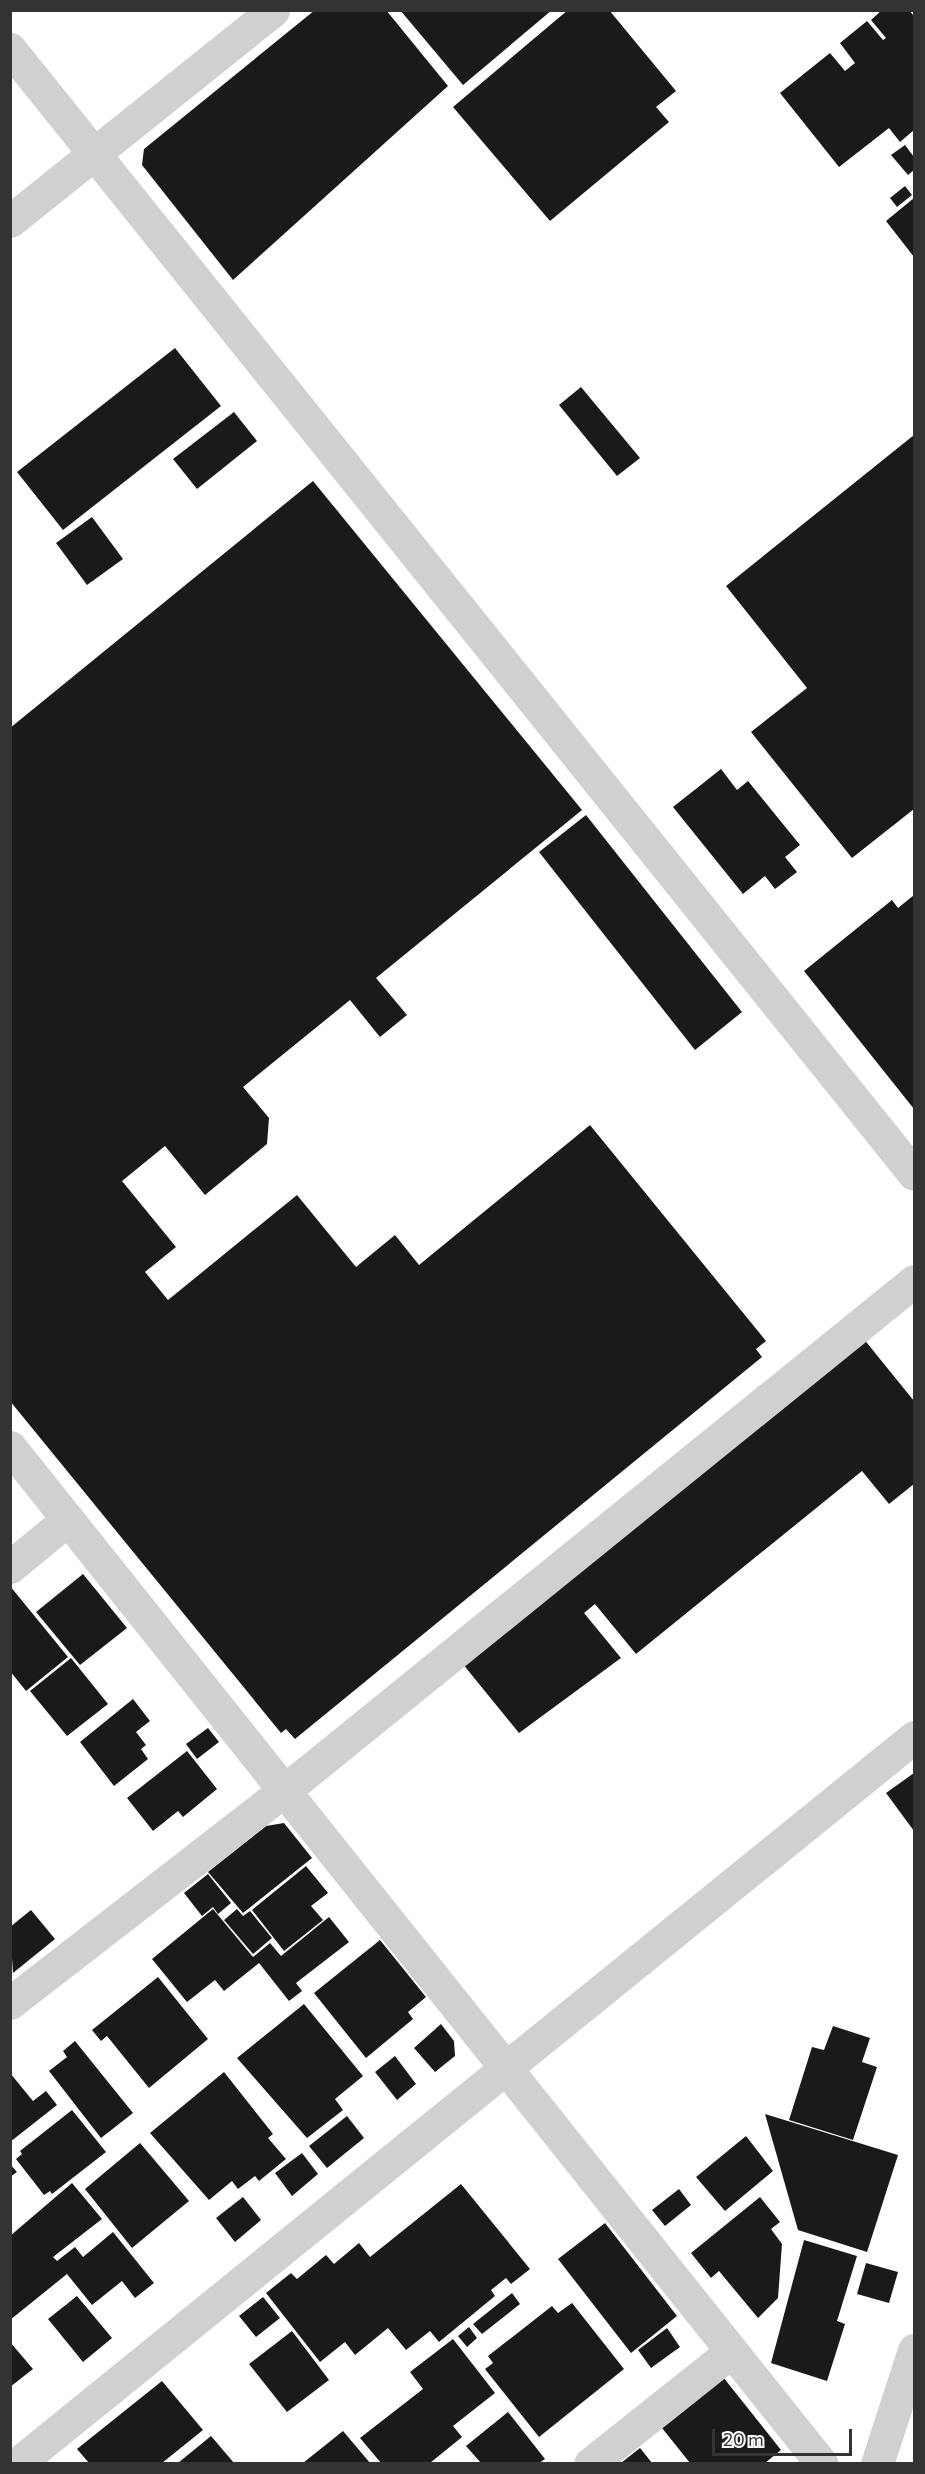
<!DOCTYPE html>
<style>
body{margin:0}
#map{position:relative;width:925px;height:2474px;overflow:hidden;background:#fff;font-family:Commissioner,sans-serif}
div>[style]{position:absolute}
.building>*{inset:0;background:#1a1a1a}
.minor>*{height:33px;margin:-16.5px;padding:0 16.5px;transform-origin:16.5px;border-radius:16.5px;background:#d0d0d0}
span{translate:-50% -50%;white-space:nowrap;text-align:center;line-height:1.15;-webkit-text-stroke:6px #fff;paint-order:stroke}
.frame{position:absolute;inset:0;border:12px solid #333;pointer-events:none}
.scale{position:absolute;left:712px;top:2429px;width:140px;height:27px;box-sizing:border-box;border:3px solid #333;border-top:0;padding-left:8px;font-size:18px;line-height:21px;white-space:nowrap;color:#333;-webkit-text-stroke:4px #fff;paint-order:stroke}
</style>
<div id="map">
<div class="building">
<i style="clip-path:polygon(315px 10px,386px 10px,448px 86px,233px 280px,142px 165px,144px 149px)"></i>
<i style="clip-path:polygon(400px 10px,552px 10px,463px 85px)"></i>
<i style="clip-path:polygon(568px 10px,609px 10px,676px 91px,656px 107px,669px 122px,550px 221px,453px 107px)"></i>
<i style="clip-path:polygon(882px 10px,909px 10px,913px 15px,914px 130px,900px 142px,889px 128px,839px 167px,780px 93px,830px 53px,845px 71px,855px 63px,840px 43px,867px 21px,883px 40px,886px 38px,871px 20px)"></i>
<i style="clip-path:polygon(905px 145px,914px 157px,914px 170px,908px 175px,891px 155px)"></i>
<i style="clip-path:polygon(905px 186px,912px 195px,897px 207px,890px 198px)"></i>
<i style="clip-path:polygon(914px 198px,914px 257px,886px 221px)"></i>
<i style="clip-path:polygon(175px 348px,221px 406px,63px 530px,17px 472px)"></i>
<i style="clip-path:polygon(581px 387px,640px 458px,617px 476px,559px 405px)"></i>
<i style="clip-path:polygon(234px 412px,257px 441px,197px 489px,173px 459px)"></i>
<i style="clip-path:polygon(914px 435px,914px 809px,852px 858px,751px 732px,807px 688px,726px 586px)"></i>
<i style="clip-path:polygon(313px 481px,582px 810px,376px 978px,407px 1015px,380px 1037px,350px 1000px,243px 1087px,269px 1118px,267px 1144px,205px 1195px,165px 1146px,122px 1181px,176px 1247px,145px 1272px,168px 1300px,297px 1195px,356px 1267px,395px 1235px,419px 1265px,590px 1125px,766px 1341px,756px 1349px,762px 1357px,295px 1739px,286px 1729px,281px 1733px,10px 1401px,10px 728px)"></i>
<i style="clip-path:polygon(92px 517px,123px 559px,87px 585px,56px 543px)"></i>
<i style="clip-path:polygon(721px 769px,737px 790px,748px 781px,800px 845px,785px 857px,797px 872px,775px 889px,765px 876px,743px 894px,673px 807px)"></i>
<i style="clip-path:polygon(586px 815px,742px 1012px,695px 1050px,539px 852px)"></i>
<i style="clip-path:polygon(914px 895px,914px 1109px,804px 971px,892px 900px,898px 908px)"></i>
<i style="clip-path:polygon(863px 1338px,914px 1401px,914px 1484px,889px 1504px,862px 1471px,636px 1654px,595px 1604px,584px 1613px,621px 1658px,519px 1733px,462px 1663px)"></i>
<i style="clip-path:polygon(83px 1574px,127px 1628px,80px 1665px,36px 1612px)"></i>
<i style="clip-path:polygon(10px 1586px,68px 1657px,26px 1691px,10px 1671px)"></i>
<i style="clip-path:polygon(71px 1658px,108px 1704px,67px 1736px,30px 1691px)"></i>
<i style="clip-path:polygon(133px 1699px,150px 1721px,136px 1732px,146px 1745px,141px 1749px,148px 1759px,114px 1786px,80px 1742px)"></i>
<i style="clip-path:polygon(208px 1728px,219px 1742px,197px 1759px,186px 1744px)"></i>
<i style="clip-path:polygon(187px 1751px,217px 1789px,183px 1817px,178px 1811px,153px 1831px,127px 1798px)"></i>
<i style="clip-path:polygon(914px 1773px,914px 1831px,886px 1793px)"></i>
<i style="clip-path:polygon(284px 1823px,312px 1858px,243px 1913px,208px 1872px,266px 1826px)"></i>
<i style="clip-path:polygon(306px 1866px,328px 1893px,311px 1906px,323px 1920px,284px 1951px,252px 1910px)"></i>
<i style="clip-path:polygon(208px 1874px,231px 1903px,218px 1914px,213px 1907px,202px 1916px,184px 1893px)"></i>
<i style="clip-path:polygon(213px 1909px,253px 1957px,270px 1943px,281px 1956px,329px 1917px,349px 1942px,296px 1983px,302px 1991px,289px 2001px,259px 1963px,224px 1991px,215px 1980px,187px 2002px,152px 1959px)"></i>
<i style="clip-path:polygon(237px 1909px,243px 1916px,250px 1911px,272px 1938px,253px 1954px,224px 1920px)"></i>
<i style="clip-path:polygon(31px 1910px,55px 1939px,13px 1973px,10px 1927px)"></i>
<i style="clip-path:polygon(380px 1940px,426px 1997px,408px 2012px,413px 2019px,366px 2058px,314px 1993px)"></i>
<i style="clip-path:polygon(158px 1977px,208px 2039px,149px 2088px,107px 2036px,101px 2041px,92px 2030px)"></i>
<i style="clip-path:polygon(304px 2004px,363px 2076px,335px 2099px,343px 2110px,307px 2138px,237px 2058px)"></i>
<i style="clip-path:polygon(441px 2024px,454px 2041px,455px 2056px,435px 2072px,414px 2048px)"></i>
<i style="clip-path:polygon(833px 2026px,870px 2038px,862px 2062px,877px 2067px,853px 2140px,789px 2120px,812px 2047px,824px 2050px)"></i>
<i style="clip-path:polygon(75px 2041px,133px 2113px,101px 2138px,49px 2071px,67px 2057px,63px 2051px)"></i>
<i style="clip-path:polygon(395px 2056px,416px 2084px,397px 2100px,375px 2072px)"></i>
<i style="clip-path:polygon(224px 2072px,273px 2134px,268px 2138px,286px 2159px,259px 2181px,255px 2176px,238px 2189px,232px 2181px,209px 2200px,150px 2133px)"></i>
<i style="clip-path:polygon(10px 2073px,33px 2101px,46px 2091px,57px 2105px,10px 2142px)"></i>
<i style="clip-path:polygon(72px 2110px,106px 2152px,52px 2194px,50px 2191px,44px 2195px,16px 2159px,22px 2154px,20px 2151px)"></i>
<i style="clip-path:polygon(765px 2114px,898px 2155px,867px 2252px,798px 2230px)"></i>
<i style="clip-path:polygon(347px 2116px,364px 2138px,327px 2168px,309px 2146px)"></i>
<i style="clip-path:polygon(746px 2136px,773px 2171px,725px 2211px,696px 2177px)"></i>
<i style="clip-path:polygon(140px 2143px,189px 2201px,132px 2248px,85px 2189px)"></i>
<i style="clip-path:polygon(302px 2153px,318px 2174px,292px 2196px,275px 2173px)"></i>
<i style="clip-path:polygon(10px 2164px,17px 2172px,10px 2177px)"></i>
<i style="clip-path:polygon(72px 2183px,102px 2219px,53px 2257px,57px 2261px,75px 2247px,83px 2257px,113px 2232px,154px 2283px,135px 2298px,122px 2281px,92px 2305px,67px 2274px,10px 2320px,10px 2236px)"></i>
<i style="clip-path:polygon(461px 2184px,530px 2269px,511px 2284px,506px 2278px,491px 2290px,495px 2296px,439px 2342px,430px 2331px,406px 2350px,388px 2328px,355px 2355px,345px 2342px,320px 2362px,266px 2293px,291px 2273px,297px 2279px,326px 2255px,334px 2264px,359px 2243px,370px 2257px)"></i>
<i style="clip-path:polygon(679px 2189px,691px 2205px,665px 2226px,652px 2210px)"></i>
<i style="clip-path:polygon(243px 2197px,261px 2220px,235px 2242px,216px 2218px)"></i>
<i style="clip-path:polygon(760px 2197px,780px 2222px,771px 2229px,782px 2244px,778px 2298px,758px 2318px,719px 2271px,711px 2278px,691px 2253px)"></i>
<i style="clip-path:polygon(605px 2223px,677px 2316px,631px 2353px,558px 2259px)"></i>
<i style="clip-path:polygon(804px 2240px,857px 2256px,837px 2321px,845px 2324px,827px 2381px,771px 2363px)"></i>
<i style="clip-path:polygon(866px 2263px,898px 2272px,889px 2303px,857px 2294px)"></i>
<i style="clip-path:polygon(512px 2293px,520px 2304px,482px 2334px,473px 2324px)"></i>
<i style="clip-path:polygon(77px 2296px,112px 2338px,83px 2362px,48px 2319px)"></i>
<i style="clip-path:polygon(263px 2297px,280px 2318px,256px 2337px,239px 2316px)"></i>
<i style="clip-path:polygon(572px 2303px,624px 2369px,539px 2437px,485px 2369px,493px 2363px,488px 2356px,552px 2306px,558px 2313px)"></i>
<i style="clip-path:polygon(469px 2327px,477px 2338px,467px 2347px,458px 2336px)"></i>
<i style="clip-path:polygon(667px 2328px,680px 2347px,651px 2368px,638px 2350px)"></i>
<i style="clip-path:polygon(292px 2331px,329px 2380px,287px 2412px,249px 2364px)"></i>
<i style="clip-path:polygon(453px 2339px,495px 2393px,453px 2426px,462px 2437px,430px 2463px,381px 2463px,360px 2438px,423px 2389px,410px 2372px)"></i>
<i style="clip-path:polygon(10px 2342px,33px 2369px,10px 2387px)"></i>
<i style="clip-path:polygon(723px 2377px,781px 2450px,765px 2463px,690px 2463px,662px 2428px,681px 2413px,673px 2404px)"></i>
<i style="clip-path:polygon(162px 2381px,203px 2430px,162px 2463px,89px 2463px,77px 2449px)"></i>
<i style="clip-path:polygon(508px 2412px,545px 2459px,539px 2463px,481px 2463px,466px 2446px)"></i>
<i style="clip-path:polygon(343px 2431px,370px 2463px,303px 2463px)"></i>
<i style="clip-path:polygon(211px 2436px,234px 2463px,178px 2463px)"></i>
<i style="clip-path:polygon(640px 2448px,652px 2463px,621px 2463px)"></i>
</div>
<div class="minor">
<i style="left:10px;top:49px;width:1443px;rotate:51.22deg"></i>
<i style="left:10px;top:221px;width:337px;rotate:-38.7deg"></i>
<i style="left:10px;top:1447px;width:1301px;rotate:51.4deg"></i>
<i style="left:10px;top:1567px;width:75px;rotate:-39.6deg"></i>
<i style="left:10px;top:2003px;width:348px;rotate:-37.8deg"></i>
<i style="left:285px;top:1790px;width:809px;rotate:-38.98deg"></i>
<i style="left:17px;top:2464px;width:1155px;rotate:-39.02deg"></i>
<i style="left:590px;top:2464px;width:180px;rotate:-38.5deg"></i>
<i style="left:877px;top:2464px;width:120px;rotate:-72deg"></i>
</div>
<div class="frame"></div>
<div class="scale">20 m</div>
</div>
